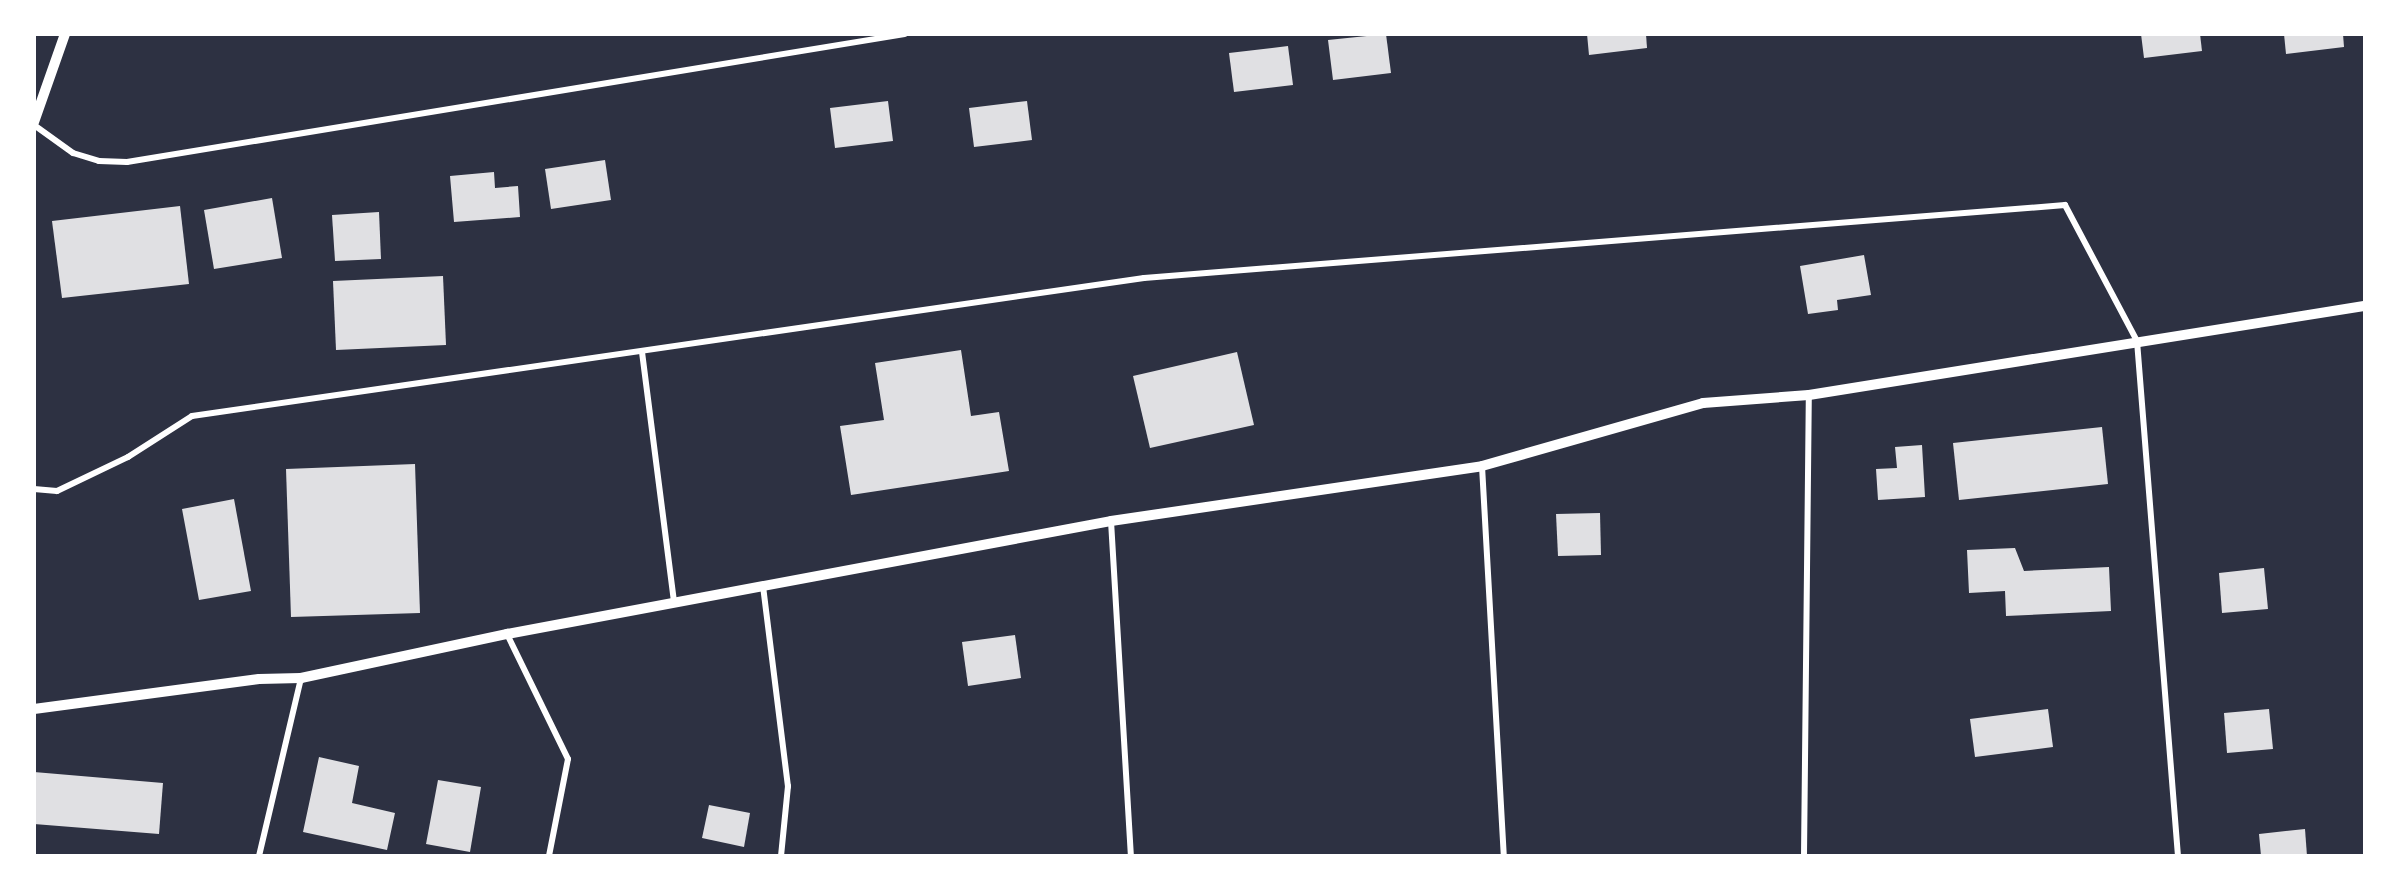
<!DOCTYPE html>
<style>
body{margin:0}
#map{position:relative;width:2399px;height:890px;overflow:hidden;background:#2d3142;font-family:"IBM Plex Serif",serif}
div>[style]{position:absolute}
.building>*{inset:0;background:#e0e0e3}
.minor>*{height:6px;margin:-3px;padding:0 3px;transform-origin:3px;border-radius:3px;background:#fff}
.tertiary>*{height:10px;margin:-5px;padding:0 5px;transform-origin:5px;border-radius:5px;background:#fff}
span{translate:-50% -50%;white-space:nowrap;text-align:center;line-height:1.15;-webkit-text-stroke:6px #fff;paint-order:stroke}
.frame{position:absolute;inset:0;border:36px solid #fff;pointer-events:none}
</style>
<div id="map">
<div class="building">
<i style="clip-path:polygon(1386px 34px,1391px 73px,1333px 80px,1328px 40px)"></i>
<i style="clip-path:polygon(1587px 34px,1646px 34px,1647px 48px,1589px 55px)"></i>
<i style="clip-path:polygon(2141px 34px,2200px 34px,2202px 51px,2144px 58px)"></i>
<i style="clip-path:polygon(2284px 34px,2343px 34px,2344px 47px,2286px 54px)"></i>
<i style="clip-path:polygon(1288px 46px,1293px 85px,1234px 92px,1229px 53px)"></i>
<i style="clip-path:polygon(888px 101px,893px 141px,835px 148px,830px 108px)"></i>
<i style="clip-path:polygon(1027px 101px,1032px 140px,974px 147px,969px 108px)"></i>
<i style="clip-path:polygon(605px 160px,611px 200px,551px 209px,545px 169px)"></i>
<i style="clip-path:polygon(494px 172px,495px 188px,518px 186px,520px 217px,454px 222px,450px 176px)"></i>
<i style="clip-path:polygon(272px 198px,282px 258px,214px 269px,204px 210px)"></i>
<i style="clip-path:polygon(180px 206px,189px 284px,62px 298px,52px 221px)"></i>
<i style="clip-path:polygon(379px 212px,381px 259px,335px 261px,332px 215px)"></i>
<i style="clip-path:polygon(1864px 255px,1871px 295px,1837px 300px,1838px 310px,1808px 314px,1800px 266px)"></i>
<i style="clip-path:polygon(443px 276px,446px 345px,336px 350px,333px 281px)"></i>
<i style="clip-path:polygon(961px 350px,971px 416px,999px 412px,1009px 471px,851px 495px,840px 426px,884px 420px,875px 363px)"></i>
<i style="clip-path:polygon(1237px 352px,1254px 425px,1150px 448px,1133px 376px)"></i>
<i style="clip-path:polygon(2102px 427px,2108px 484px,1959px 500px,1953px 443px)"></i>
<i style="clip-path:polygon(1922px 445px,1925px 497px,1878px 500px,1876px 469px,1897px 468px,1895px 447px)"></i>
<i style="clip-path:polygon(415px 464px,420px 613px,291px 617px,286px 469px)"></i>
<i style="clip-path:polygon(234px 499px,251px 591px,199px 600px,182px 509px)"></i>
<i style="clip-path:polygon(1600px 513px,1601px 555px,1558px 556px,1556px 514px)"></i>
<i style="clip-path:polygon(2015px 548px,2024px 571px,2109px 567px,2111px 611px,2006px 616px,2005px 591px,1969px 593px,1967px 550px)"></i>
<i style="clip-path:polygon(2264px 568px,2268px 609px,2222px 613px,2219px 573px)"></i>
<i style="clip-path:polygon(1015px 635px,1021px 678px,968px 686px,962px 642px)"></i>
<i style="clip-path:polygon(2048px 709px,2053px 747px,1975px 757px,1970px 719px)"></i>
<i style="clip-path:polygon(2269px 709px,2273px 749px,2227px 753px,2224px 713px)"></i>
<i style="clip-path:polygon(319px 757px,359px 766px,352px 803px,395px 813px,387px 850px,303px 832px)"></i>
<i style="clip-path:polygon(34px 772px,163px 783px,159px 834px,34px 824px)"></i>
<i style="clip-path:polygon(438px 780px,481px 787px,470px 852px,426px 844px)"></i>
<i style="clip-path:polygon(709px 805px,750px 813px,744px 847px,702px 838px)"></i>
<i style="clip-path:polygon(2305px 829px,2307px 856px,2261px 856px,2259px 834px)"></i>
</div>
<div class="minor">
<i style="left:34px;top:125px;width:48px;rotate:35.7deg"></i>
<i style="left:73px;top:153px;width:27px;rotate:17deg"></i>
<i style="left:99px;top:161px;width:28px;rotate:2deg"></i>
<i style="left:127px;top:162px;width:788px;rotate:-9.34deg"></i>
<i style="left:642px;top:352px;width:252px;rotate:82.7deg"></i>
<i style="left:1482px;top:466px;width:391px;rotate:86.8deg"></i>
<i style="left:34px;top:489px;width:23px;rotate:5deg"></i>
<i style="left:57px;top:491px;width:79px;rotate:-25.6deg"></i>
<i style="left:128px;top:457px;width:76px;rotate:-32.6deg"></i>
<i style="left:192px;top:416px;width:962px;rotate:-8.25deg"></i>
<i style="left:1144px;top:278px;width:924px;rotate:-4.53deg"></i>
<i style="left:2065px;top:205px;width:154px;rotate:62.1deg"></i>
<i style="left:2137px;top:341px;width:517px;rotate:85.45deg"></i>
<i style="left:1111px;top:521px;width:336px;rotate:86.6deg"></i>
<i style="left:763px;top:586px;width:202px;rotate:82.9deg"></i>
<i style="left:788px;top:786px;width:70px;rotate:95.7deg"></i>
<i style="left:507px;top:634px;width:139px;rotate:64deg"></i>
<i style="left:568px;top:759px;width:99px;rotate:101.1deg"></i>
<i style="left:259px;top:856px;width:183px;rotate:-76.7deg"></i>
<i style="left:1804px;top:856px;width:461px;rotate:-89.4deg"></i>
</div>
<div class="tertiary">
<i style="left:34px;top:122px;width:93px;rotate:-70.6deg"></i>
<i style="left:34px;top:709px;width:227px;rotate:-7.6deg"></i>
<i style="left:259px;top:679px;width:42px;rotate:-1.4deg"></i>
<i style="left:301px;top:678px;width:211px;rotate:-12.1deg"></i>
<i style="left:507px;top:634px;width:614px;rotate:-10.6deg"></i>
<i style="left:1111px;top:521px;width:375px;rotate:-8.4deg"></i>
<i style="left:1482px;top:466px;width:230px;rotate:-15.9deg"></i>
<i style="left:1703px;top:403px;width:106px;rotate:-4.3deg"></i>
<i style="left:1809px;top:395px;width:562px;rotate:-9.11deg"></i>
</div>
<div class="frame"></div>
</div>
